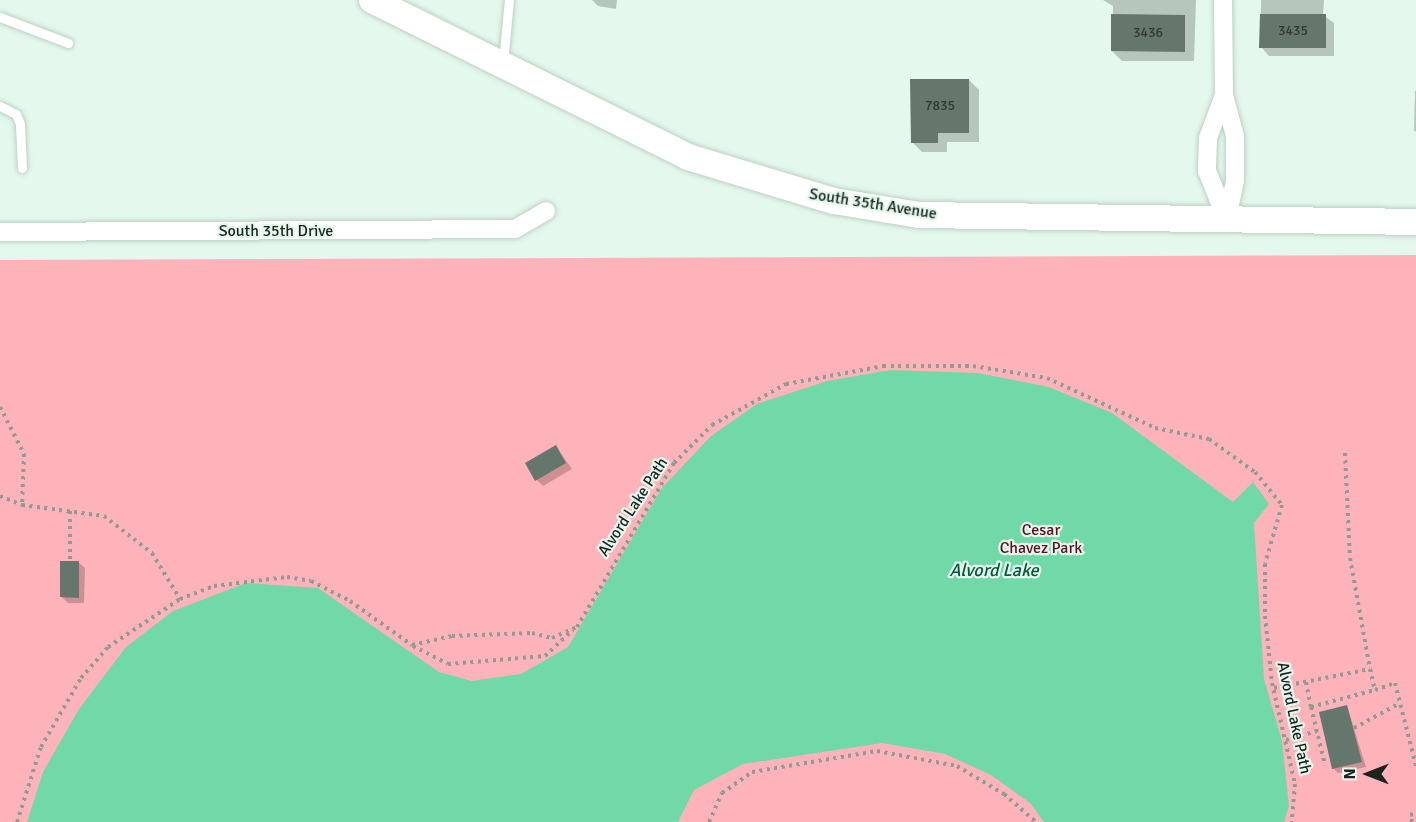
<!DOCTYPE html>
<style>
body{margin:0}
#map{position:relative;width:1416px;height:822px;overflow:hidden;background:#e4f8ed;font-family:Signika,sans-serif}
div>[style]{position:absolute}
.green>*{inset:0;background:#feb3bb}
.water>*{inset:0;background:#71d8a8}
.shadow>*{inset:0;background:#0003}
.building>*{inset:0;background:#65766d}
.path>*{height:4px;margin-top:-2px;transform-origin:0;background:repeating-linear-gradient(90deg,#8e9c94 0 3px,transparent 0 7.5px)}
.roads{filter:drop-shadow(0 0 2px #bdd0c5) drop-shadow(0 0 2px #bdd0c5)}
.lane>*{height:9px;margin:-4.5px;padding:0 4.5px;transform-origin:4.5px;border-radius:4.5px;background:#fff}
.street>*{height:18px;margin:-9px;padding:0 9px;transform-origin:9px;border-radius:9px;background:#fff}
.secondary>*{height:26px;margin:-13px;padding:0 13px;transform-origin:13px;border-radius:13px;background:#fff}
span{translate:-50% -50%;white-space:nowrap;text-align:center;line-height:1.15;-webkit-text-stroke:4.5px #e4f8ed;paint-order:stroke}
.number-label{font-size:14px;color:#2f3833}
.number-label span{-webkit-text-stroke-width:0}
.street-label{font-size:16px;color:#1d2420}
.park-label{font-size:16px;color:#630a24}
.water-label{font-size:18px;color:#02593b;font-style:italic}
.north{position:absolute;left:1338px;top:744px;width:60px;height:60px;-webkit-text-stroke:4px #e4f8ed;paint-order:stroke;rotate:270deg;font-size:16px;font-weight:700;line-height:24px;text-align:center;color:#1d2420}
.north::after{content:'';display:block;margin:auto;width:21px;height:27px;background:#1d2420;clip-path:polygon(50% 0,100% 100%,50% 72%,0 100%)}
</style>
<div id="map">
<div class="green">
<i style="clip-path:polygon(1416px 255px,1416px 822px,0 822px,0 260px)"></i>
</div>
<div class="water">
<i style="clip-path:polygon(891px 370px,978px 373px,1049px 387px,1112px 413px,1233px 502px,1253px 482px,1269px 504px,1254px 523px,1264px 679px,1282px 741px,1289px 806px,1284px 822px,1044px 822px,1030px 803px,991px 775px,945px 754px,882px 743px,743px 764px,694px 790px,678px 822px,27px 822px,43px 772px,79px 709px,126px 647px,173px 611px,246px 583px,318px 588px,439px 672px,472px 681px,521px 674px,568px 647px,662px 488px,711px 436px,757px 404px,827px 381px)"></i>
</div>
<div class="shadow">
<i style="clip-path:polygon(592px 0,617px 0,616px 9px,598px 6px)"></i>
<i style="clip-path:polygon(1103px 0,1196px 0,1194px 61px,1122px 61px,1112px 51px,1113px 6px)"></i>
<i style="clip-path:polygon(1261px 0,1324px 0,1323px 15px,1334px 23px,1334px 56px,1269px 56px,1261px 47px)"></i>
<i style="clip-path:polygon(969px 80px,979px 90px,979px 142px,947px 142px,947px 152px,922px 152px,912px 142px)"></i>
<i style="clip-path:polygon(1415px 91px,1416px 91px,1416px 132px,1414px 130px)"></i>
<i style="clip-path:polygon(556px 447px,572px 469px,543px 486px,537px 480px)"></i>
<i style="clip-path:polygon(78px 562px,85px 568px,84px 603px,68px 603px,62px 597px)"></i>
<i style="clip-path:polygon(1347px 706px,1366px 767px,1338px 773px,1333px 768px)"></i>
</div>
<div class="building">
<i style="clip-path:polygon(1111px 14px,1185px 15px,1185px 52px,1111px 51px)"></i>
<i style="clip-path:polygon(1260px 14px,1326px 14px,1326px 48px,1259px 48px)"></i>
<i style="clip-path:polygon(910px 79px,969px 79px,969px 133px,938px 133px,938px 143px,911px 143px)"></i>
<i style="clip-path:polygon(556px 445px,566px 463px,535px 481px,525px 463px)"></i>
<i style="clip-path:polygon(60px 561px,79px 561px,79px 598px,60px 597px)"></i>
<i style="clip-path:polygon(1347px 705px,1362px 762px,1332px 769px,1319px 712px)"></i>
</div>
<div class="path">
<i style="left:0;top:407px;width:53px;rotate:62.9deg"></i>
<i style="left:24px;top:454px;width:51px;rotate:92.2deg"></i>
<i style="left:1345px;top:453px;width:105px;rotate:87.3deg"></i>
<i style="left:1350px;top:558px;width:113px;rotate:79.8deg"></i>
<i style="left:1370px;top:669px;width:22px;rotate:77deg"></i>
<i style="left:1375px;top:690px;width:21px;rotate:-19deg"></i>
<i style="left:1395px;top:683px;width:86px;rotate:75.8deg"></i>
<i style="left:0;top:496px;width:24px;rotate:22deg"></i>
<i style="left:22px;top:505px;width:83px;rotate:7.6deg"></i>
<i style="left:104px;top:516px;width:61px;rotate:37.6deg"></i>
<i style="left:152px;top:553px;width:54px;rotate:58.7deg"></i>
<i style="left:70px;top:511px;width:50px;rotate:90deg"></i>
<i style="left:413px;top:646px;width:39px;rotate:27deg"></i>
<i style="left:448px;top:664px;width:97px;rotate:-4.7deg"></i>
<i style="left:545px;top:656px;width:38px;rotate:-43deg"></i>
<i style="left:1306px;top:682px;width:25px;rotate:79deg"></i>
<i style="left:1311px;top:707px;width:66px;rotate:-14.9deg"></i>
<i style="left:1274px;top:688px;width:98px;rotate:-11.2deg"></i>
<i style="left:1311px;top:707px;width:60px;rotate:76.4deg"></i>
<i style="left:1354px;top:728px;width:52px;rotate:-28.5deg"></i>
<i style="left:1286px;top:740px;width:32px;rotate:-16deg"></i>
<i style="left:17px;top:822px;width:79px;rotate:-72.3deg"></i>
<i style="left:41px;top:747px;width:80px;rotate:-59.9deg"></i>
<i style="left:81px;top:678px;width:41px;rotate:-48.9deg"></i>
<i style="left:108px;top:647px;width:87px;rotate:-33.7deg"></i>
<i style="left:180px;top:599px;width:36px;rotate:-21deg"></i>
<i style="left:214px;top:586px;width:74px;rotate:-7deg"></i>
<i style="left:287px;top:577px;width:24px;rotate:9deg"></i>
<i style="left:311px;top:581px;width:44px;rotate:27.1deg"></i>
<i style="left:350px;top:601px;width:76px;rotate:35.4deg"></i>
<i style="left:412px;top:645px;width:41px;rotate:-12.7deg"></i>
<i style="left:452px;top:636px;width:80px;rotate:-2.1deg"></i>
<i style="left:532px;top:633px;width:21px;rotate:14deg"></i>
<i style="left:552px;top:638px;width:27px;rotate:-24deg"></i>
<i style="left:577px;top:627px;width:191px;rotate:-59.4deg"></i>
<i style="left:674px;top:463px;width:54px;rotate:-45deg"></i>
<i style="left:712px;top:425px;width:85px;rotate:-29deg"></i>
<i style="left:786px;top:384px;width:99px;rotate:-10.5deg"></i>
<i style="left:883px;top:366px;width:90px"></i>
<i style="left:973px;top:366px;width:75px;rotate:9.2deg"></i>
<i style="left:1047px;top:378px;width:119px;rotate:24.8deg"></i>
<i style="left:1155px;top:428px;width:55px;rotate:11.5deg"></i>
<i style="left:1209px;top:439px;width:57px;rotate:35.7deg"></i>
<i style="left:1255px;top:472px;width:43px;rotate:50.7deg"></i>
<i style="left:1282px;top:505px;width:61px;rotate:106.1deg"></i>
<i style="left:1265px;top:564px;width:52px;rotate:90deg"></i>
<i style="left:1265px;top:616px;width:67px;rotate:84deg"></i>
<i style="left:1272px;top:683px;width:104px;rotate:77.2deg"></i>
<i style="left:1295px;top:784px;width:38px;rotate:95deg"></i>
<i style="left:709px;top:822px;width:32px;rotate:-66deg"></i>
<i style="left:722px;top:793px;width:37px;rotate:-35deg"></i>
<i style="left:752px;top:772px;width:127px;rotate:-9.5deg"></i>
<i style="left:877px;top:751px;width:81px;rotate:10.6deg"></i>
<i style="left:957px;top:766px;width:55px;rotate:30.8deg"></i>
<i style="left:1004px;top:794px;width:43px;rotate:41.2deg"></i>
<i style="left:1412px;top:822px;width:7px;rotate:-106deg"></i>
<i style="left:1410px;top:815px;width:6px;rotate:-18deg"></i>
</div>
<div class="roads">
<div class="lane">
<i style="left:0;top:17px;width:73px;rotate:20.9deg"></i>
<i style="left:503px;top:62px;width:62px;rotate:-84.5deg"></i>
<i style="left:0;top:106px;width:18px;rotate:27deg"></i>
<i style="left:16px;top:114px;width:11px;rotate:68deg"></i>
<i style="left:20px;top:124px;width:44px;rotate:87.4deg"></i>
</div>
<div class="street">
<i style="left:1223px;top:0;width:95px;rotate:89.4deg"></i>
<i style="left:1224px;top:95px;width:42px;rotate:75deg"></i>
<i style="left:1235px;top:136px;width:45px;rotate:90deg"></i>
<i style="left:1235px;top:181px;width:40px;rotate:102deg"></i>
<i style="left:1224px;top:95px;width:46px;rotate:110.4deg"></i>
<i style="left:1208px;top:138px;width:33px;rotate:92deg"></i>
<i style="left:1207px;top:171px;width:53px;rotate:67.8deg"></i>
<i style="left:0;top:232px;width:515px;rotate:-0.33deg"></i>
<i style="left:515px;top:229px;width:36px;rotate:-30deg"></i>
</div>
<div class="secondary">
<i style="left:372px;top:0;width:353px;rotate:26.4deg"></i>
<i style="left:688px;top:157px;width:152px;rotate:16.8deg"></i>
<i style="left:834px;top:201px;width:86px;rotate:9.4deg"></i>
<i style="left:919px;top:215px;width:497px;rotate:0.8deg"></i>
</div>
</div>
<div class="number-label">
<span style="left:1293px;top:31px">3435</span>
<span style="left:1148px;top:33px">3436</span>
<span style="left:940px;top:106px">7835</span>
</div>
<div class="street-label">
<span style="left:873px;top:204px;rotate:9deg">South 35th Avenue</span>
<span style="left:276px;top:231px">South 35th Drive</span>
<span style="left:633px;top:507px;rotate:-57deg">Alvord Lake Path</span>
<span style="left:1294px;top:718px;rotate:78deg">Alvord Lake Path</span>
</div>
<div class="park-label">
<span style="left:1041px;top:539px">Cesar<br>Chavez Park</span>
</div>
<div class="water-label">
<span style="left:994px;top:570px">Alvord Lake</span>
</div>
<div class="north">N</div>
</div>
